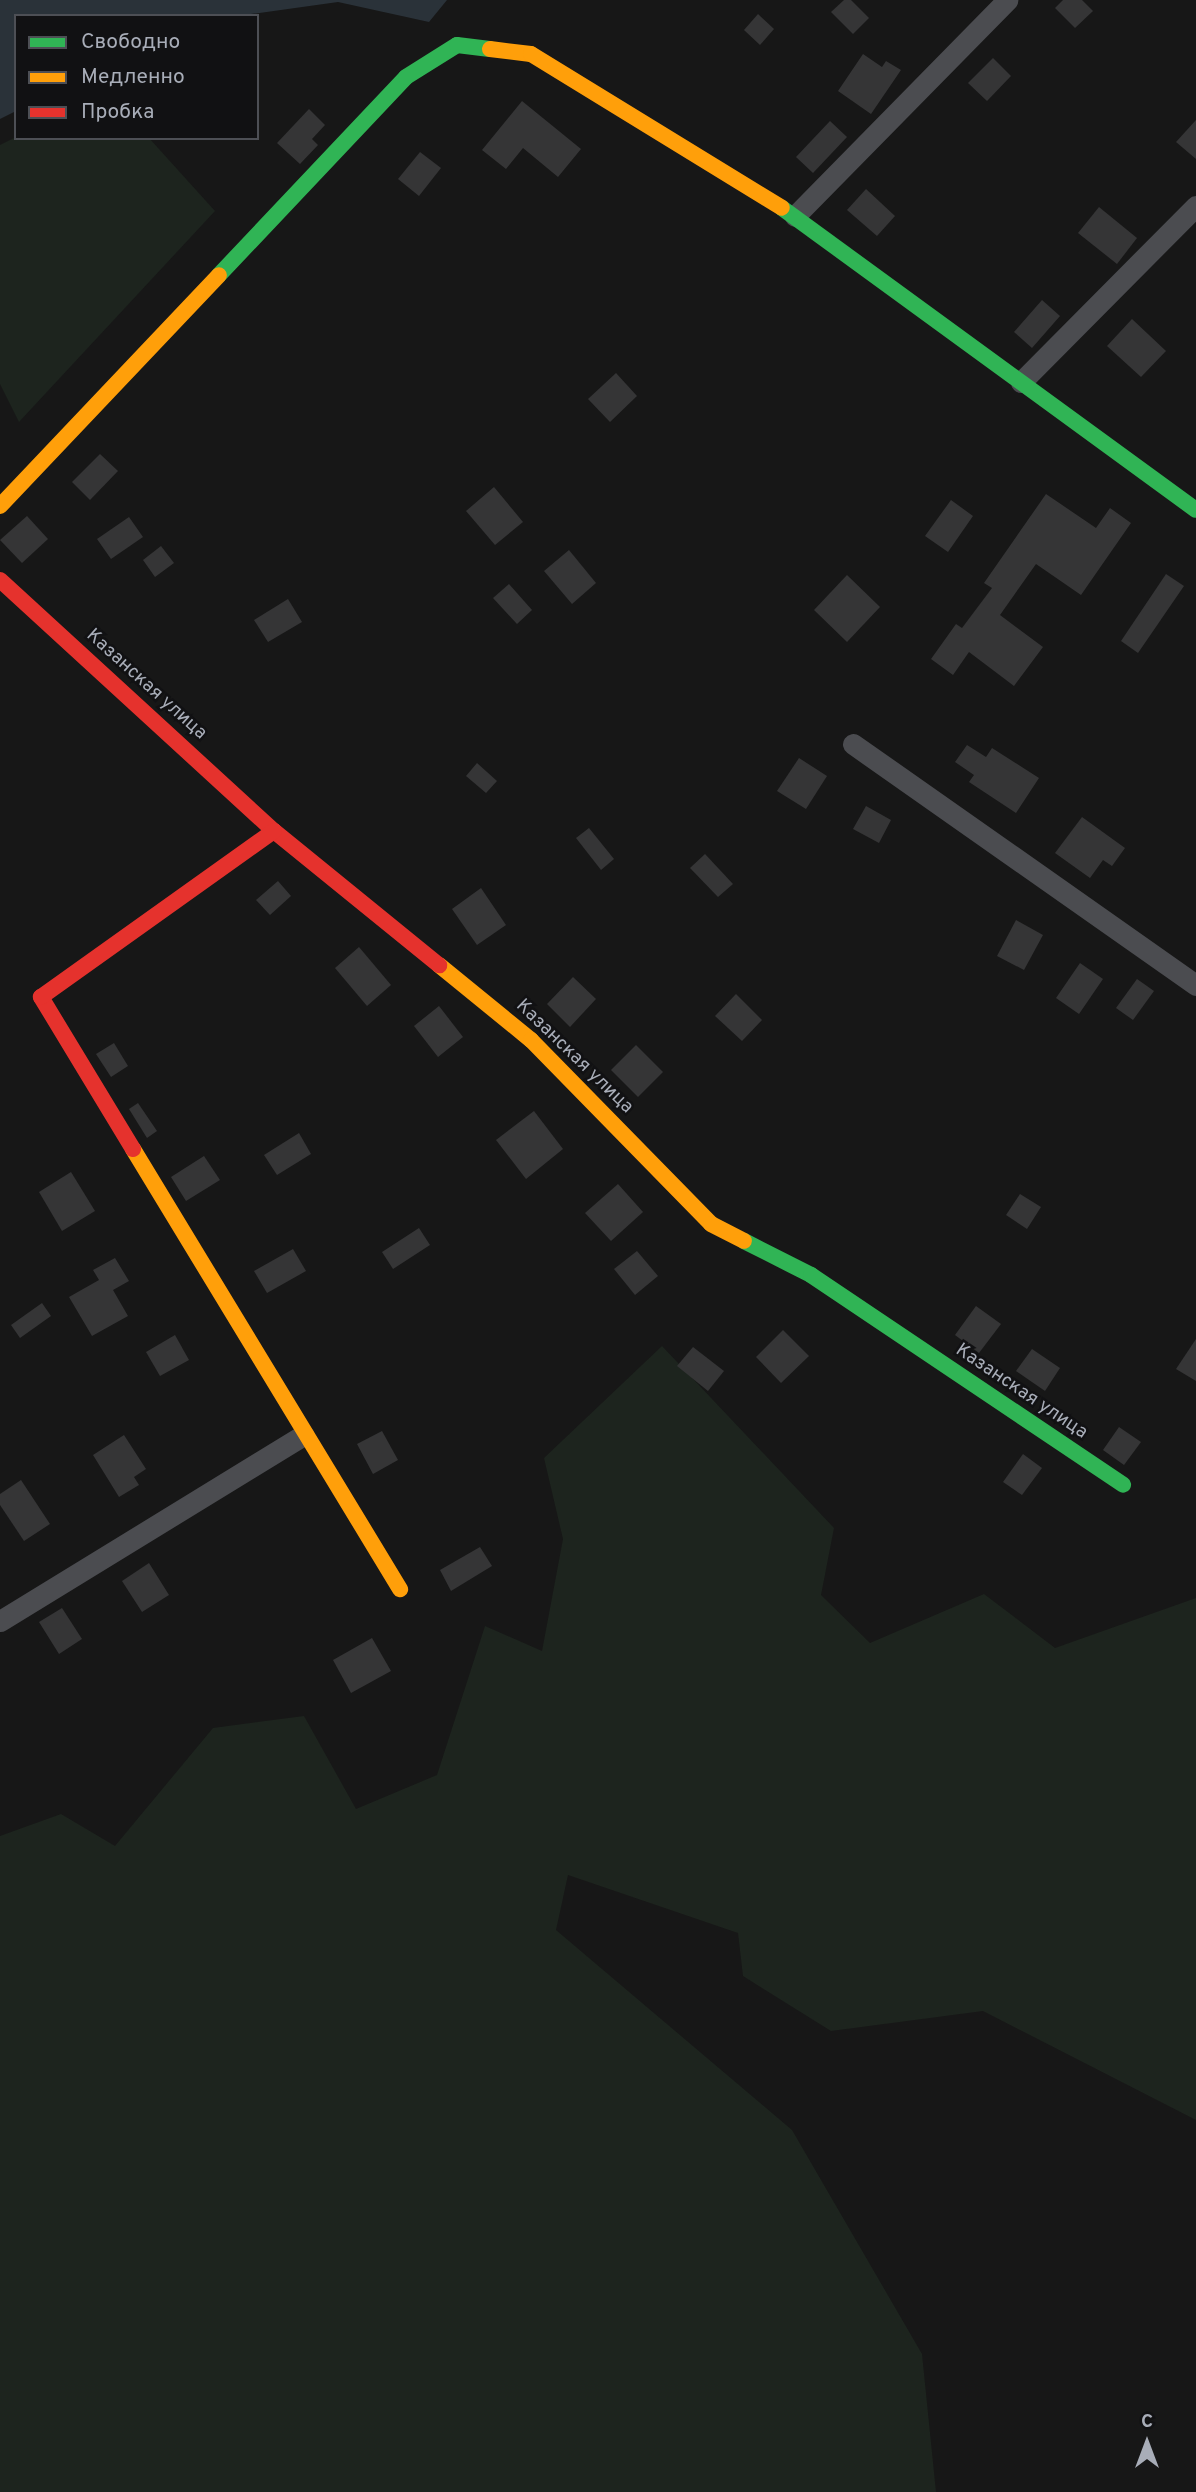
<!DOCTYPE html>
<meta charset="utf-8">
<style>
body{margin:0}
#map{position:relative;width:1196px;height:2492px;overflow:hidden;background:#171717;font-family:Overpass,sans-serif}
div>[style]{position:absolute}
.green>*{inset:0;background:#1d241e}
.water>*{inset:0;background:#2a3239}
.building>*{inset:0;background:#353536}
.street>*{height:21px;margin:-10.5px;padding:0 10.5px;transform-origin:10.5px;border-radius:10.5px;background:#4b4c50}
.fast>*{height:16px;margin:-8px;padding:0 8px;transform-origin:8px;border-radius:8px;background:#30b455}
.slow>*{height:16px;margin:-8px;padding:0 8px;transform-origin:8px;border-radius:8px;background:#ff9f0a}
.jam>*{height:16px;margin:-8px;padding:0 8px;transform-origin:8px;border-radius:8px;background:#e5322d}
span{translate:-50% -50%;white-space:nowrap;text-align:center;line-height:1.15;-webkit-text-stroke:5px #111113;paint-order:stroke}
.street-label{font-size:19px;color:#a8adb8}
.legend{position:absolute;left:14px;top:14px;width:245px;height:126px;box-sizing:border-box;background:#111113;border:2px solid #4d4f55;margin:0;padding:9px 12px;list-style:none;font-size:21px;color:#a8adb8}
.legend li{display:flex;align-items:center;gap:14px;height:35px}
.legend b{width:35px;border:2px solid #4d4f55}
.north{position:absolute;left:1112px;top:2408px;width:70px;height:70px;-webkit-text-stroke:5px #111113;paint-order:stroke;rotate:0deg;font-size:19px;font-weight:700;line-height:28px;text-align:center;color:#a8adb8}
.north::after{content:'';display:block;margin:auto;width:24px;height:32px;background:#a8adb8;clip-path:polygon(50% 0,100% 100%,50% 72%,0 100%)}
</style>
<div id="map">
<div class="green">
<i style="clip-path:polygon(16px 137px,149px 138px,215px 211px,19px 422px,0 384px,0 145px)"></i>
<i style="clip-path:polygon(662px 1346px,834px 1528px,821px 1595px,870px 1643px,984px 1594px,1055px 1648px,1196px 1598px,1196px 2120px,983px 2011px,831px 2031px,743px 1976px,738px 1933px,568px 1875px,556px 1930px,792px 2130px,922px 2354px,936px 2492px,0 2492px,0 1836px,61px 1814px,115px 1846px,213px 1728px,304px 1716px,356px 1809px,437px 1775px,485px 1626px,542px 1651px,563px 1539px,544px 1458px)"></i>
</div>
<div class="water">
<i style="clip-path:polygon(0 0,447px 0,429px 22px,338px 2px,237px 16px,16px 16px,16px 111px,0 119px)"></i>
</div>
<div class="building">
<i style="clip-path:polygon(844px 0,851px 0,869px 18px,853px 34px,831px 12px)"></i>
<i style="clip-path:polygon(1063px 0,1082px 0,1093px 11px,1075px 28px,1055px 8px)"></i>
<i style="clip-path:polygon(758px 14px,774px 29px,760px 45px,744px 30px)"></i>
<i style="clip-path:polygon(863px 54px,882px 67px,886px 61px,901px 70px,871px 114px,838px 91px)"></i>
<i style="clip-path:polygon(993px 58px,1011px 76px,987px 101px,968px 83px)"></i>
<i style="clip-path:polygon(522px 101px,581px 149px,558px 177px,523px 148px,506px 169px,482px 150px)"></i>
<i style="clip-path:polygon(309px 109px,325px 125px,312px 139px,318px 145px,300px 164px,277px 143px)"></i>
<i style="clip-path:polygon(1196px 120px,1196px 159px,1176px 142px)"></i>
<i style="clip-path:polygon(830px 121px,847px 137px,813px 173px,796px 157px)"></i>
<i style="clip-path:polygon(420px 152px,441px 168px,419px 196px,398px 179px)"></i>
<i style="clip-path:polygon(866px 189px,895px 216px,877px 236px,847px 210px)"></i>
<i style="clip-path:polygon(1099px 207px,1137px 238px,1117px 264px,1078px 233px)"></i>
<i style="clip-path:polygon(1042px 300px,1060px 316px,1032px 348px,1014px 332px)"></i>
<i style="clip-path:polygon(1132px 319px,1166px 351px,1141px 377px,1107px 346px)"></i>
<i style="clip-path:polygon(616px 373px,637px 396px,610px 422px,588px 399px)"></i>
<i style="clip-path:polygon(100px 454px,118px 471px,90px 500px,72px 482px)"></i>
<i style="clip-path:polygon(494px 487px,523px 522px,495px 545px,466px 511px)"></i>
<i style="clip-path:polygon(1046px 494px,1096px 528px,1110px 508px,1131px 523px,1081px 595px,1036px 564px,1000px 615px,1043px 647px,1014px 686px,969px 652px,953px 675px,931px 659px,956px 624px,962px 628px,992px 588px,984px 583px)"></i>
<i style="clip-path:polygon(951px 500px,973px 516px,948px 552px,925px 536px)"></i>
<i style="clip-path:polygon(27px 516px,48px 539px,22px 563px,0 540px)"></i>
<i style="clip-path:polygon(129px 517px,143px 537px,111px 559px,97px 539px)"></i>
<i style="clip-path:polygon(161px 546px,174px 563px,155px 577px,143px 560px)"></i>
<i style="clip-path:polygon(569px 550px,596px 583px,572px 604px,544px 571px)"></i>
<i style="clip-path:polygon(1166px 574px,1184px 586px,1138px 653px,1121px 641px)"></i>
<i style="clip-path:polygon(847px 575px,880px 607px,847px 642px,814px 610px)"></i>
<i style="clip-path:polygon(509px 584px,532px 610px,517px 624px,493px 598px)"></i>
<i style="clip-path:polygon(288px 599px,302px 622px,268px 642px,254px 620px)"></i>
<i style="clip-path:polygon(967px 745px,986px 757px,992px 748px,1039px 778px,1016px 813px,969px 782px,974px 775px,955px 762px)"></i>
<i style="clip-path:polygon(799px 758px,827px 776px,806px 809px,777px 791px)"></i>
<i style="clip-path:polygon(477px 763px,497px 781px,486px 793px,466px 776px)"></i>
<i style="clip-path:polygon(866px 806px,891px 820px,879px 843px,853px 829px)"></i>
<i style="clip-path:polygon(1082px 817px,1125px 848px,1112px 866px,1103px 860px,1090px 878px,1055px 853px)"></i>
<i style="clip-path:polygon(589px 828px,614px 859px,601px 870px,576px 838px)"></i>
<i style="clip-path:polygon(705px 854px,733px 884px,718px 897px,690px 868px)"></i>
<i style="clip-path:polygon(278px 881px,291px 896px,270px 915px,256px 900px)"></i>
<i style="clip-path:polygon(481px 888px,506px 925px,477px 945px,452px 909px)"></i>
<i style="clip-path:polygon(1016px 920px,1043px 935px,1024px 970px,997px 956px)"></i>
<i style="clip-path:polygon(359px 947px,391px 985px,367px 1006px,335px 968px)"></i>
<i style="clip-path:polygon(1080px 963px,1103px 979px,1079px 1014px,1056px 998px)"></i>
<i style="clip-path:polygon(573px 977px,596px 999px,570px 1027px,547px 1004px)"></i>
<i style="clip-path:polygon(1137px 979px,1154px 991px,1133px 1020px,1116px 1008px)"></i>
<i style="clip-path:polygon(736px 994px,762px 1020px,742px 1041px,715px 1016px)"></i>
<i style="clip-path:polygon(439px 1006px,463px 1037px,438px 1057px,414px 1026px)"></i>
<i style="clip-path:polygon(114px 1043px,128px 1066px,111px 1077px,96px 1054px)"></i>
<i style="clip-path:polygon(636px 1045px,663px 1072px,638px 1097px,611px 1070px)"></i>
<i style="clip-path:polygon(138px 1103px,157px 1131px,147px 1138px,129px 1109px)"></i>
<i style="clip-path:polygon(534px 1111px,563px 1149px,526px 1179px,496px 1140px)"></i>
<i style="clip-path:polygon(299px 1133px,311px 1154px,277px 1175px,264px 1155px)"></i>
<i style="clip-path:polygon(204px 1156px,220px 1180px,186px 1201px,171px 1177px)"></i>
<i style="clip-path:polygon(71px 1172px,95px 1211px,62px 1231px,39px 1192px)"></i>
<i style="clip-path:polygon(618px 1184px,643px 1212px,611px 1241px,585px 1213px)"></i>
<i style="clip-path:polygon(1020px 1194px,1041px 1207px,1027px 1229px,1006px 1215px)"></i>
<i style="clip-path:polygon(419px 1228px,430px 1245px,393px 1269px,382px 1252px)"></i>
<i style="clip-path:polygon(293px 1249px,306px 1271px,267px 1293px,254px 1271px)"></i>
<i style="clip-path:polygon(637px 1251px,658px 1276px,635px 1295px,614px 1269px)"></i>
<i style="clip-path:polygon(115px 1258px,129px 1281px,113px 1290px,128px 1316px,92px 1336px,69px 1297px,99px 1280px,93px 1270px)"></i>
<i style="clip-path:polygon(42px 1303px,51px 1316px,20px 1338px,11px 1325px)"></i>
<i style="clip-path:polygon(976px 1306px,1001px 1324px,979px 1353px,955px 1335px)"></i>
<i style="clip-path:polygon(783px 1330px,809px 1356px,781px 1383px,756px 1357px)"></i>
<i style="clip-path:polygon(175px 1335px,189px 1360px,160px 1376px,146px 1352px)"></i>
<i style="clip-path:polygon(1196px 1339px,1196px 1381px,1176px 1369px)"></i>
<i style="clip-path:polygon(693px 1347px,724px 1371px,708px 1391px,677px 1366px)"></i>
<i style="clip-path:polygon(1032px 1349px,1060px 1368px,1045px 1391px,1016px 1371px)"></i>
<i style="clip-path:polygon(1119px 1427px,1141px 1442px,1124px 1465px,1103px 1450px)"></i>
<i style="clip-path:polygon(382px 1431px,398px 1460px,373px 1474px,357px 1444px)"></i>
<i style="clip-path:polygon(124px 1435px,146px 1469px,134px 1477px,139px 1485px,119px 1497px,93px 1455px)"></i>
<i style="clip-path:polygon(1023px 1454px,1042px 1468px,1022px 1495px,1003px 1482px)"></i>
<i style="clip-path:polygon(21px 1480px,50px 1524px,24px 1541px,0 1505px,0 1494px)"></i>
<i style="clip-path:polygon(480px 1547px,492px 1566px,451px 1591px,440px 1570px)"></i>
<i style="clip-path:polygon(149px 1563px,169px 1595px,142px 1612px,122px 1581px)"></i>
<i style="clip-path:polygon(62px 1608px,82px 1639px,59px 1654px,39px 1622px)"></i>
<i style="clip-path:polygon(372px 1638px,391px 1671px,351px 1693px,333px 1660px)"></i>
</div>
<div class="street">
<i style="left:795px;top:216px;width:303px;rotate:-45.5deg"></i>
<i style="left:1021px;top:382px;width:248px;rotate:-45.2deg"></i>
<i style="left:853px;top:744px;width:419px;rotate:35.1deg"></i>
<i style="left:0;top:1621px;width:356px;rotate:-31.5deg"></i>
</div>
<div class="fast">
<i style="left:782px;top:208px;width:512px;rotate:36.11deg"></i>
<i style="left:219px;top:275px;width:272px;rotate:-46.6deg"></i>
<i style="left:406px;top:77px;width:60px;rotate:-32.1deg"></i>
<i style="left:457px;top:45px;width:33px;rotate:7deg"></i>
<i style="left:744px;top:1241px;width:75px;rotate:26.9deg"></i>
<i style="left:811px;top:1275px;width:376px;rotate:33.9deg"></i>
</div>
<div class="slow">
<i style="left:490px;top:49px;width:41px;rotate:7deg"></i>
<i style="left:531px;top:54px;width:294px;rotate:31.5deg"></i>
<i style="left:0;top:506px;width:318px;rotate:-46.5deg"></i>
<i style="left:439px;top:965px;width:119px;rotate:39.2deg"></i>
<i style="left:531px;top:1040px;width:257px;rotate:45.6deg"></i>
<i style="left:711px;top:1224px;width:37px;rotate:27deg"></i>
<i style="left:133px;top:1149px;width:515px;rotate:58.75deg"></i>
</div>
<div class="jam">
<i style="left:0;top:580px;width:372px;rotate:42.5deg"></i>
<i style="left:274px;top:831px;width:213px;rotate:39.1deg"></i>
<i style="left:133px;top:1149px;width:178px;rotate:-121.2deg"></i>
<i style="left:41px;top:997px;width:286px;rotate:-35.5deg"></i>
</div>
<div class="street-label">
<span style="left:146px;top:685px;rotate:42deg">Казанская улица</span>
<span style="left:574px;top:1057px;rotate:44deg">Казанская улица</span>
<span style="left:1021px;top:1392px;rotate:34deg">Казанская улица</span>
</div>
<ul class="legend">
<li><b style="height:9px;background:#30b455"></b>Свободно</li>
<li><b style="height:9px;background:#ff9f0a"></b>Медленно</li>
<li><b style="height:9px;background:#e5322d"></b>Пробка</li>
</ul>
<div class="north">С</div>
</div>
